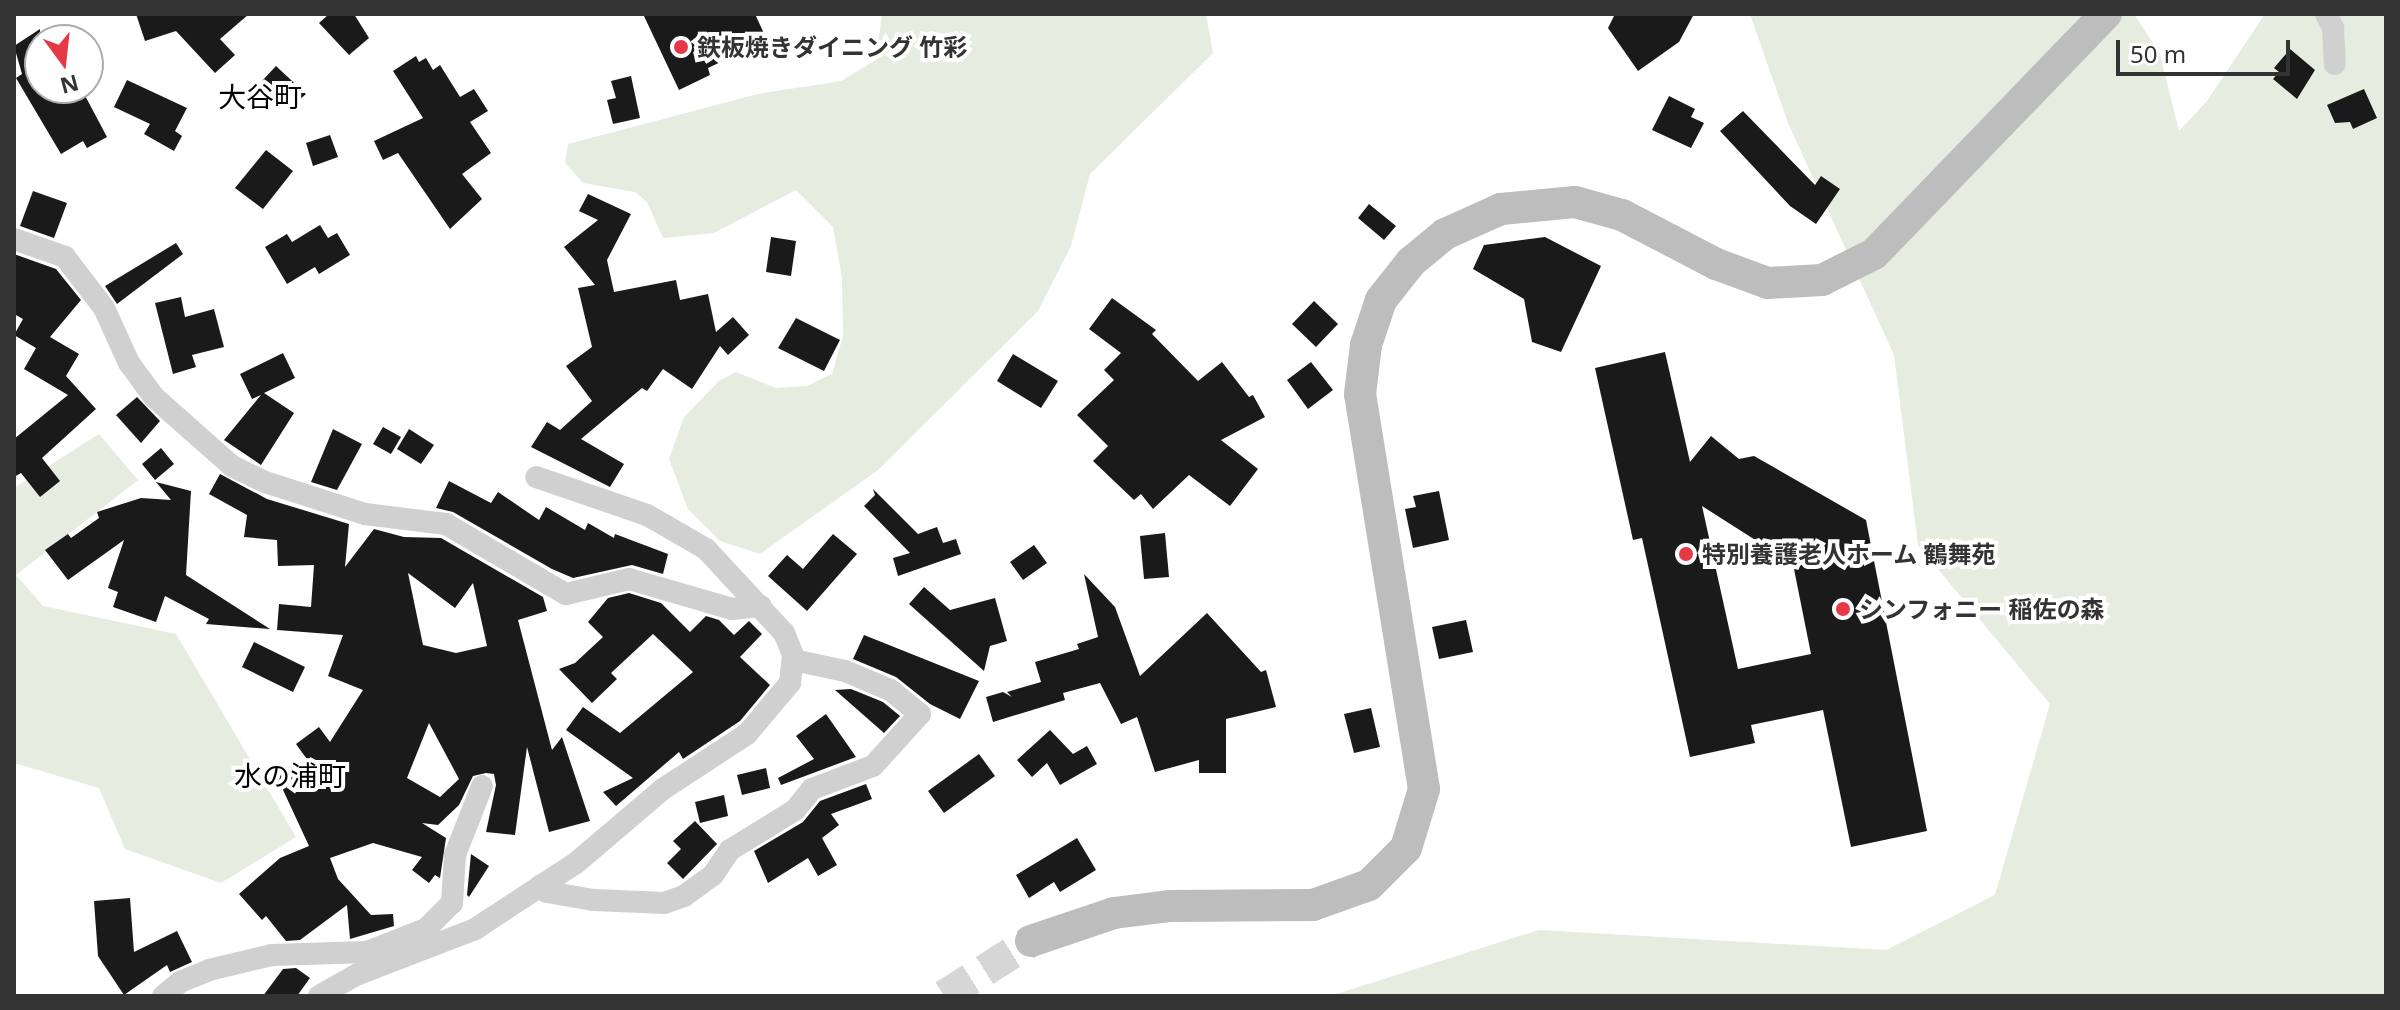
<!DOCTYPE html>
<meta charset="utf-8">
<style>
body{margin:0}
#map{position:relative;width:2400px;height:1010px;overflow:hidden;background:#fff;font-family:"Noto Sans","Noto Sans JP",sans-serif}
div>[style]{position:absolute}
.green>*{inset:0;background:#e6ecdf}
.building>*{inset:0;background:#1a1a1a}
.secondary-tunnel>*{height:32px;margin-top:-16px;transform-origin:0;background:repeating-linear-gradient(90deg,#d6d6d6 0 32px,transparent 0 48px)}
.street>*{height:22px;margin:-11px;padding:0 11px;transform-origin:11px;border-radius:11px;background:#d0d0d0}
.secondary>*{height:32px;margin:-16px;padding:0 16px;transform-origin:16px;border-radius:16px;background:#bdbdbd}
.dots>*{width:22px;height:22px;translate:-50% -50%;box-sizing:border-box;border:4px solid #fff;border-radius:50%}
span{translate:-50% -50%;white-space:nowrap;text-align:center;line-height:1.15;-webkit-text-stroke:8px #fff;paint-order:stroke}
.poi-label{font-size:24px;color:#333;font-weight:700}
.left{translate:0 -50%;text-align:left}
.quarter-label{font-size:28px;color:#000}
.frame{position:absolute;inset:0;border:16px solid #333;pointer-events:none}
.north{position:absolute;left:24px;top:24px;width:80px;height:80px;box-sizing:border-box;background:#fff;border:2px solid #adadad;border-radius:50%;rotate:165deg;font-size:22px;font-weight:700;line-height:32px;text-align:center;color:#333}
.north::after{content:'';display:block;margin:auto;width:28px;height:36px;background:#e63946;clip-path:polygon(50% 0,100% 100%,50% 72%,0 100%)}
.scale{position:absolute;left:2116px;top:40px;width:174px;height:36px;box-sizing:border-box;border:4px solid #333;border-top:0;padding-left:10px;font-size:24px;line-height:28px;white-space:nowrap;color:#333;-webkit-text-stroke:6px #fff;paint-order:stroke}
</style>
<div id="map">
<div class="green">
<i style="clip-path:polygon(882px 14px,1206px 14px,1213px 53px,1090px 174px,1071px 246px,1038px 311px,878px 470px,760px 554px,720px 541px,688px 509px,669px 459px,684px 417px,719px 381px,736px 372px,776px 388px,807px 386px,832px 374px,843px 336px,842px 278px,833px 227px,796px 190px,714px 233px,663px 238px,647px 202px,635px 192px,583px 183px,565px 163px,568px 144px,758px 94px,841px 81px,876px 60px)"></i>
<i style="clip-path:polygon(1750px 14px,2134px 14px,2160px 54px,2179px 131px,2207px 101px,2265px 14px,2386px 14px,2386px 996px,1330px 996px,1539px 930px,1886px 950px,1995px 895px,2050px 704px,1918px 545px,1894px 355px,1788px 123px)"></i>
<i style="clip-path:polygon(99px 434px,138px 480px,16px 575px,43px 606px,176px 634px,296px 837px,221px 883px,125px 849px,99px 788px,14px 763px,14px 488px)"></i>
</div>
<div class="building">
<i style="clip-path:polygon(136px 14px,249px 14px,220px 39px,235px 55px,215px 73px,176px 31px,145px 41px)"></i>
<i style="clip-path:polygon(329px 14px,354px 14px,369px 38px,349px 55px,319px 23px)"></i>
<i style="clip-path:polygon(643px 14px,755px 14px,767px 40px,708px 68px,710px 75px,679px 90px)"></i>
<i style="clip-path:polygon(1615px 14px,1694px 14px,1679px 42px,1638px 71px,1608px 28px)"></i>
<i style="clip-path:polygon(40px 29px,40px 88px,81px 88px,107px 137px,87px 148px,83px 141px,61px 154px,16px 78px,22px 74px,14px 46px)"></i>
<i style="clip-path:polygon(2290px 49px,2315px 70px,2297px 99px,2273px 79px,2279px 72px,2274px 68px)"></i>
<i style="clip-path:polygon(416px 56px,419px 62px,426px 58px,433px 70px,440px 65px,460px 97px,474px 89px,488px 111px,470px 122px,491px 153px,462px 174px,482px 199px,450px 229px,398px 153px,383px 160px,374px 141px,423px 118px,393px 71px)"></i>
<i style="clip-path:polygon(276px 66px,306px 94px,289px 109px,261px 82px)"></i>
<i style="clip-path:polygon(631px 76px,640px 118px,613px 124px,607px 100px,616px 98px,611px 81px)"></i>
<i style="clip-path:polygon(127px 80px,187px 108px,175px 131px,182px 136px,174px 151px,144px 134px,150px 124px,114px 107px)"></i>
<i style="clip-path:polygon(2364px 89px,2377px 118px,2353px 129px,2350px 122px,2335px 123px,2327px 105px)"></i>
<i style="clip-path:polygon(1669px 96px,1695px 109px,1691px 117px,1704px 123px,1691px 148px,1652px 130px)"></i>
<i style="clip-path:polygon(1743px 111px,1815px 185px,1821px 176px,1840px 189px,1816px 224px,1790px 206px,1720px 131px)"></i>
<i style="clip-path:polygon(330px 135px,338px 157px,313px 166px,306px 143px)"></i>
<i style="clip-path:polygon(266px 150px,293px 171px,263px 209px,235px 188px)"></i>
<i style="clip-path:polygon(33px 191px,67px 203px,54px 238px,20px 226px)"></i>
<i style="clip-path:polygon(588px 194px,631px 214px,607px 260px,614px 292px,676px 280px,680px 300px,708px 294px,716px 332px,733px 317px,749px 335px,728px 355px,720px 346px,692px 389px,663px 369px,647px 391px,642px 388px,581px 439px,624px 464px,610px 487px,531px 447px,547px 422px,560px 430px,592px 401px,566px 366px,592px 347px,578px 288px,595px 285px,564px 247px,598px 220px,579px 211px)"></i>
<i style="clip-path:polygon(1369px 204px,1396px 226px,1384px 240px,1358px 218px)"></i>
<i style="clip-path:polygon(320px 225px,328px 238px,337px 233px,350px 255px,319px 274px,315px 267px,287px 284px,265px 247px,287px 234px,292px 242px)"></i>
<i style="clip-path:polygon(771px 237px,796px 241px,791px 276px,766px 272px)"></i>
<i style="clip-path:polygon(1545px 237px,1601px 266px,1561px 352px,1532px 342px,1524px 299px,1473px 269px,1484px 245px)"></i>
<i style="clip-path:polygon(176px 243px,183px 254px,117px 304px,105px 286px)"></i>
<i style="clip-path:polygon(14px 254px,56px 269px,81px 300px,50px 337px,79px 354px,66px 376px,96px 409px,42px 458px,60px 481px,40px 497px,21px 473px,14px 477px,14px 439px,68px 395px,24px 369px,36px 348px,14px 335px,23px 319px,14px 314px)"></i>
<i style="clip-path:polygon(181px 297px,185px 317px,214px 309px,224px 347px,192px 355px,196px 367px,173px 374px,155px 303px)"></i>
<i style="clip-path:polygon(1112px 298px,1156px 330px,1152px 334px,1198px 381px,1222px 362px,1249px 397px,1253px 395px,1265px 417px,1221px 440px,1258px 469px,1230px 506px,1189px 475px,1153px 509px,1141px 494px,1134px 500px,1093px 461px,1108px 446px,1077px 415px,1114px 380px,1104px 370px,1121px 353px,1089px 329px)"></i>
<i style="clip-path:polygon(1314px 301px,1338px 324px,1316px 347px,1292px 324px)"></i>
<i style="clip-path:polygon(796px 318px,840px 340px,824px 371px,778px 348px)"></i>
<i style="clip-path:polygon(evenodd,1665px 352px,1690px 462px,1711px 436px,1739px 459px,1754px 456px,1866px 520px,1927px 831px,1851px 847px,1823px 710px,1751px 725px,1755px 743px,1690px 757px,1642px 538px,1633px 540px,1595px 368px,1665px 352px,1702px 506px,1793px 564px,1811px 654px,1738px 669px,1702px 506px)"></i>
<i style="clip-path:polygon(283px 353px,295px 378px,264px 393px,294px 413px,261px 465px,224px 440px,261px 395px,252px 399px,240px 374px)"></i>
<i style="clip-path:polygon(1013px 354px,1058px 381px,1041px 408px,997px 381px)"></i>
<i style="clip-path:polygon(1311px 362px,1333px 390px,1308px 409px,1287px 380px)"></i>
<i style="clip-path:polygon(137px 397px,160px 421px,141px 443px,116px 415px)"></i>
<i style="clip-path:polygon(383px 427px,401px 437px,391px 454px,373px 444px)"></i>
<i style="clip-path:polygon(333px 429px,362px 444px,337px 490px,311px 482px)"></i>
<i style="clip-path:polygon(409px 429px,434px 445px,421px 464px,397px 449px)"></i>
<i style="clip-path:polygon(161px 448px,174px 464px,155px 480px,142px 464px)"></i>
<i style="clip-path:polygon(evenodd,220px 474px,267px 499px,349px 524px,345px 567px,374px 529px,404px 537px,441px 538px,543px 597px,547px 611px,518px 620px,552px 750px,562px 737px,590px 821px,549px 832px,527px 747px,515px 835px,486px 832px,496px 785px,494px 774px,486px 773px,473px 776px,459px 805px,438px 825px,422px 823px,446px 838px,440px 878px,435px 875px,429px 883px,412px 870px,422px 857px,373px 843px,330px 858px,338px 879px,371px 915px,393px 914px,394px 926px,350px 939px,347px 905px,300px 940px,286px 941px,266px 916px,262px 920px,239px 894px,280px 858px,309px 846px,277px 777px,309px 762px,296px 744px,319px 727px,330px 742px,363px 690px,328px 676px,343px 635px,277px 630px,279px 604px,311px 607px,314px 565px,278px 566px,277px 540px,244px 537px,247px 515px,209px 494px,220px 474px,408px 573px,455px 608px,473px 583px,487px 646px,456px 653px,423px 645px,408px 573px,220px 474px,429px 723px,459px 779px,440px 797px,407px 778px,429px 723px)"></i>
<i style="clip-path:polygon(449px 481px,491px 503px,498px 492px,539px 520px,546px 507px,585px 530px,588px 523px,614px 538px,615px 534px,668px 554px,663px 574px,632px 565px,573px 578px,552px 569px,453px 512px,436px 508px)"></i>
<i style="clip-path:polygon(156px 482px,191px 491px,186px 575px,270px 629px,206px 624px,209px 619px,165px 596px,156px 622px,113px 607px,118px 592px,108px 588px,124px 540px,68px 580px,45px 550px,68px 534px,71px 538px,99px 518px,97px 512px,141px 498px,171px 500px)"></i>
<i style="clip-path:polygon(873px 489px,918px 534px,937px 527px,943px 543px,956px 539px,961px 554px,898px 576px,893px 558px,910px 553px,864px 506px,875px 495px)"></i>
<i style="clip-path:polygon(1439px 491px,1449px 540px,1413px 548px,1405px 509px,1416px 507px,1413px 496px)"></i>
<i style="clip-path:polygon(1165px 533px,1169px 577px,1144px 579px,1140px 536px)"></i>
<i style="clip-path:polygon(833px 534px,857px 554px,807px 611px,768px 576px,787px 555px,803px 569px)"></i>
<i style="clip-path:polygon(1034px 545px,1047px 563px,1023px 580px,1010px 562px)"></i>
<i style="clip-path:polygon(1084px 574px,1115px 607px,1140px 676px,1207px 613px,1261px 672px,1266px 670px,1276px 707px,1226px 719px,1226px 773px,1199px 773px,1199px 760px,1155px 772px,1137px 717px,1121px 724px,1100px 683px,1063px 693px,1065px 700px,993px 722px,986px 697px,1003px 692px,1012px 697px,1007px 692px,1041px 682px,1035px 662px,1079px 649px,1077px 644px,1098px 637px)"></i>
<i style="clip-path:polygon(924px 587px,950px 610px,995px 598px,1007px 641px,990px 646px,984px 671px,909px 604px)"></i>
<i style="clip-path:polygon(629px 593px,661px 603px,690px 632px,706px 616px,719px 620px,734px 635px,749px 621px,762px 634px,740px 657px,770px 685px,740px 721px,683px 759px,679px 752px,616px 806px,603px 792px,633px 778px,566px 730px,583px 707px,620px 733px,693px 672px,653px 634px,611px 673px,617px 679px,592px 703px,559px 669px,575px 663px,603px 637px,588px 622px,608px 598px)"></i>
<i style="clip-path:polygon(1466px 620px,1473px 652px,1439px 659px,1432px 627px)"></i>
<i style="clip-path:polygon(864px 635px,979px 681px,960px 719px,930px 704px,896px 677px,853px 659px)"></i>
<i style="clip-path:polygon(254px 642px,305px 667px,293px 692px,242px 667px)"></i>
<i style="clip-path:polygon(851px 689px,883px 702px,900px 716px,884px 733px,835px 690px)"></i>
<i style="clip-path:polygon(1371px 708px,1380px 747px,1354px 753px,1344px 714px)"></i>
<i style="clip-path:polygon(826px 714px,856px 757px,781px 785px,778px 778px,814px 759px,796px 736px)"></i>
<i style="clip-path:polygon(1050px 730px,1073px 754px,1087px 746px,1097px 764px,1060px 785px,1047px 763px,1032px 777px,1017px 760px)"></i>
<i style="clip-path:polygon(979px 754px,995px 776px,944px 813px,928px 791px)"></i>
<i style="clip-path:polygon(766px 768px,770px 788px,742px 795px,737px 775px)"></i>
<i style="clip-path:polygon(866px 784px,872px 799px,831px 814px,839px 825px,822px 838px,837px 865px,818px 876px,808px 858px,768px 883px,754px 851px,803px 822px,820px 801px)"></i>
<i style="clip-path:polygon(724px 795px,728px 816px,700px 823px,695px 802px)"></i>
<i style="clip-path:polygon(695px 821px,717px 844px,683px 879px,667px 863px,681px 849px,673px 841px)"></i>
<i style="clip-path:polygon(1077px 838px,1096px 870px,1060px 892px,1054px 882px,1029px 898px,1016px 875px)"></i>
<i style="clip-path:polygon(471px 854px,489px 866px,469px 897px,467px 895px)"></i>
<i style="clip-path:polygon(130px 898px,134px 952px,177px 931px,192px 962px,170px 972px,167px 965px,124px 995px,98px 956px,94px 901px)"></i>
<i style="clip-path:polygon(296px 968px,310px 978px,297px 996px,263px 996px,283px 969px)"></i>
</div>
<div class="secondary-tunnel">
<i style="left:944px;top:996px;width:103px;rotate:-32.3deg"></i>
</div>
<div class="street">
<i style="left:2326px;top:14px;width:16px;rotate:63deg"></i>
<i style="left:2333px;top:28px;width:36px;rotate:87deg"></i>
<i style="left:14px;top:239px;width:54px;rotate:19.4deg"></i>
<i style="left:65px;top:257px;width:64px;rotate:52.6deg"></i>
<i style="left:104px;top:308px;width:60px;rotate:65.6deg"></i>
<i style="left:129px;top:363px;width:42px;rotate:53.7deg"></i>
<i style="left:154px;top:397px;width:104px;rotate:41.5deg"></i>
<i style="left:232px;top:466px;width:37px;rotate:26deg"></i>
<i style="left:265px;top:482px;width:105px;rotate:17.7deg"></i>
<i style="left:365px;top:514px;width:82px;rotate:7deg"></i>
<i style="left:446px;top:524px;width:139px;rotate:30.3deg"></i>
<i style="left:566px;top:594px;width:65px;rotate:-13.4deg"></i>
<i style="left:629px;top:579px;width:107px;rotate:16.2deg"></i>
<i style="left:732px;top:609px;width:29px;rotate:-6deg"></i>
<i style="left:541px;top:885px;width:9px;rotate:49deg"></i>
<i style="left:547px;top:892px;width:48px;rotate:9.7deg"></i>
<i style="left:594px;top:900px;width:70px;rotate:2.5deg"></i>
<i style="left:664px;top:903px;width:21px;rotate:-19deg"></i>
<i style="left:684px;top:896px;width:36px;rotate:-36deg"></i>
<i style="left:713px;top:875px;width:30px;rotate:-56deg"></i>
<i style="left:730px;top:850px;width:76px;rotate:-31.6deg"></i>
<i style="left:795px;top:810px;width:27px;rotate:-51deg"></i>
<i style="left:812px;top:789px;width:65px;rotate:-20.7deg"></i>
<i style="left:873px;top:766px;width:70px;rotate:-47.9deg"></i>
<i style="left:920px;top:714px;width:38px;rotate:-141deg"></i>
<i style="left:890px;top:690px;width:49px;rotate:-157.1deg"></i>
<i style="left:845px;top:671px;width:53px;rotate:-168.1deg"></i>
<i style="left:163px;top:996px;width:22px;rotate:-39deg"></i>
<i style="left:180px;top:982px;width:31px;rotate:-22deg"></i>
<i style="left:209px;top:970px;width:65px;rotate:-13.4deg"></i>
<i style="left:272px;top:955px;width:95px;rotate:-1.8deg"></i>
<i style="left:367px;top:952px;width:63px;rotate:-21.3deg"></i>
<i style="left:426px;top:929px;width:37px;rotate:-45deg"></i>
<i style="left:452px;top:903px;width:48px;rotate:-86.4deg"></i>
<i style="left:455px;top:855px;width:74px;rotate:-68.6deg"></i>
<i style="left:319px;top:996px;width:43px;rotate:-29.6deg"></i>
<i style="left:356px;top:975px;width:128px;rotate:-21.1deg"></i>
<i style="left:475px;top:929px;width:121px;rotate:-33.2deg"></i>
<i style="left:576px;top:863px;width:114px;rotate:-40.4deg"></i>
<i style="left:663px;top:789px;width:100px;rotate:-33.2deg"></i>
<i style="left:747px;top:734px;width:67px;rotate:-49.9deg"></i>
<i style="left:790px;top:683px;width:28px;rotate:-84deg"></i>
<i style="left:793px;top:655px;width:24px;rotate:-112deg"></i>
<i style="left:784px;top:633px;width:115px;rotate:-132.9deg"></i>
<i style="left:706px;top:549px;width:68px;rotate:-150deg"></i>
<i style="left:647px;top:515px;width:117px;rotate:-161.1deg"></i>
</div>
<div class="secondary">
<i style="left:1031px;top:941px;width:88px;rotate:-18.6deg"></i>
<i style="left:1114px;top:913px;width:55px;rotate:-7.3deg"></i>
<i style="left:1169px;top:906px;width:144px;rotate:-0.4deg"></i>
<i style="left:1313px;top:905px;width:59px;rotate:-19.7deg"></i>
<i style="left:1369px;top:885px;width:52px;rotate:-45deg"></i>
<i style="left:1406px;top:848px;width:62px;rotate:-73deg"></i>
<i style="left:1424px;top:789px;width:400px;rotate:-99.2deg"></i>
<i style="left:1360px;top:394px;width:49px;rotate:-83deg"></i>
<i style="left:1366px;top:345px;width:47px;rotate:-71.6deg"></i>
<i style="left:1381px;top:300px;width:48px;rotate:-51.7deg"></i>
<i style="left:1411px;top:262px;width:44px;rotate:-39.5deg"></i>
<i style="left:1445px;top:234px;width:61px;rotate:-24.1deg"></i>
<i style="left:1501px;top:209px;width:74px;rotate:-5.4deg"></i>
<i style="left:1575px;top:202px;width:49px;rotate:15.5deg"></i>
<i style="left:1622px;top:215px;width:106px;rotate:27.5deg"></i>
<i style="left:1716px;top:264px;width:55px;rotate:20.1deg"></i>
<i style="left:1768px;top:283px;width:54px;rotate:-3.2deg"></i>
<i style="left:1822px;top:280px;width:58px;rotate:-26.6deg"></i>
<i style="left:1874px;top:254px;width:334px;rotate:-46deg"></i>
</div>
<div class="dots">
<i style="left:681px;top:47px;background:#e63946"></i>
<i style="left:1686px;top:554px;background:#e63946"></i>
<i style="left:1843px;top:609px;background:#e63946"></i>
</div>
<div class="poi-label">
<span class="left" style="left:697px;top:47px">鉄板焼きダイニング 竹彩</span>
<span class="left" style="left:1702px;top:554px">特別養護老人ホーム 鶴舞苑</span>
<span class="left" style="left:1859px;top:609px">シンフォニー 稲佐の森</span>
</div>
<div class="quarter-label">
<span style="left:260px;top:96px">大谷町</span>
<span style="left:290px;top:775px">水の浦町</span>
</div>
<div class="frame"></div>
<div class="north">N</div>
<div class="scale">50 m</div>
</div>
